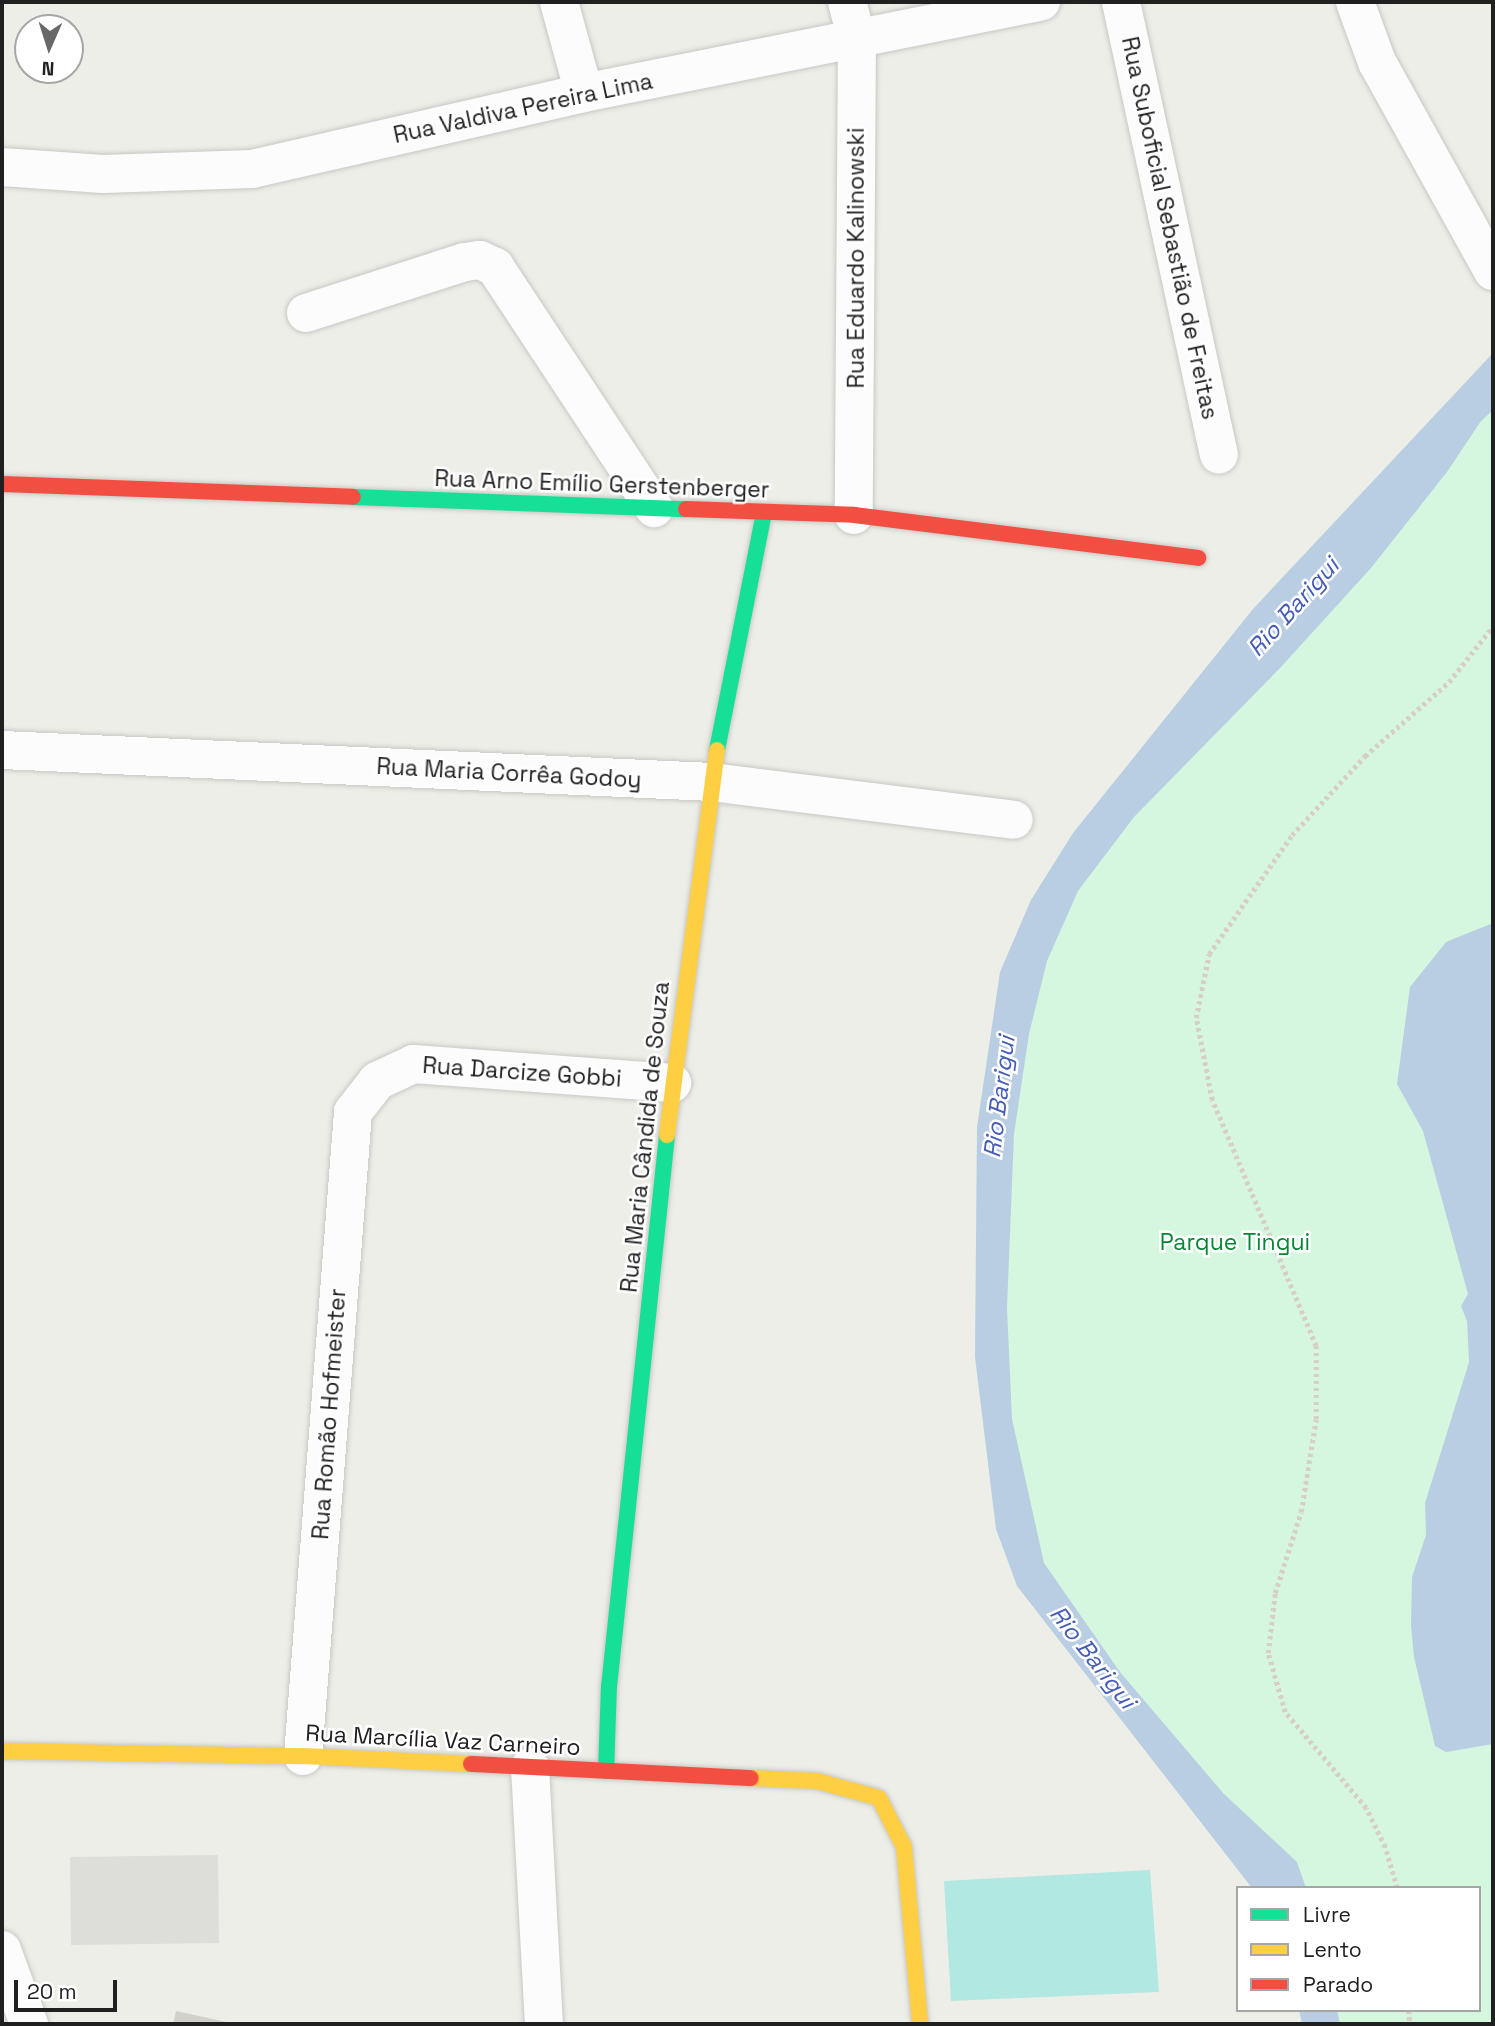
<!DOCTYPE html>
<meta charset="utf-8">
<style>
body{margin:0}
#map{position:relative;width:1495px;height:2026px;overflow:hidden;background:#eeeee8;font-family:"Space Grotesk",sans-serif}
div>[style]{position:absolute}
.residential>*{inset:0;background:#ddddda}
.park>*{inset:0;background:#d5f6df}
.pitch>*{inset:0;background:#b1e8e1}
.water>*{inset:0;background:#bacee3}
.building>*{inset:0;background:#d1d0cb}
.path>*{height:4.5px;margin-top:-2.25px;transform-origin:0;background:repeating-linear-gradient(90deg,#d8cec7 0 3.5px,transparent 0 7px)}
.roads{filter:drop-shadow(0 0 2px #c7c7c4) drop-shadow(0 0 2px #c7c7c4)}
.street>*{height:38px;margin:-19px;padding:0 19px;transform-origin:19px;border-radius:19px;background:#fcfcfc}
.fast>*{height:16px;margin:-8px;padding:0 8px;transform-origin:8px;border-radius:8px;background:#16e098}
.slow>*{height:16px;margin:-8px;padding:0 8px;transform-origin:8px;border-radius:8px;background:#ffcf43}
.jam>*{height:16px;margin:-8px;padding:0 8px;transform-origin:8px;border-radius:8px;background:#f24e42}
span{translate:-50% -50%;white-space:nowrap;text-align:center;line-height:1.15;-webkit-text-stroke:5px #fff;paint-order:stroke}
.street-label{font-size:23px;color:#202020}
.park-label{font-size:23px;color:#058735}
.water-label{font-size:24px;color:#455db6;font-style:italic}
.frame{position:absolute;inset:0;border:4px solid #202020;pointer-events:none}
.legend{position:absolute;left:1236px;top:1886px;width:245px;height:126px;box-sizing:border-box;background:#fff;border:2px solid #a6a6a6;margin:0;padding:9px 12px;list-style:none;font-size:21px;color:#202020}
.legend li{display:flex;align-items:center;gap:14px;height:35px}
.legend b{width:35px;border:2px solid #a6a6a6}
.north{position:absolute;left:14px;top:14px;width:70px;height:70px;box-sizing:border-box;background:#fff;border:2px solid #a6a6a6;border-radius:50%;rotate:183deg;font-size:19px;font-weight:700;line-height:28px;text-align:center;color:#202020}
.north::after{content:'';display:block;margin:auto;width:24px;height:32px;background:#686866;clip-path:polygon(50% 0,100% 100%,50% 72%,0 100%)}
.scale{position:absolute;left:14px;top:1980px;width:103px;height:32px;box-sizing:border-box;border:4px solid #202020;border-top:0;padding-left:9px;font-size:21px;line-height:24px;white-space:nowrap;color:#202020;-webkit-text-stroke:5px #fff;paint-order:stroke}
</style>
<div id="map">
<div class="residential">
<i style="clip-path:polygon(218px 1855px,219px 1943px,71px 1945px,70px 1857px)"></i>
</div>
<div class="park">
<i style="clip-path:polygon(1493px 353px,1493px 2024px,1302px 2024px,1299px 2010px,1479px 2010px,1479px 1888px,1252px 1888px,1017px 1586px,996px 1529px,975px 1357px,977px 1127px,1000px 972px,1031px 900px,1073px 833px,1253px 609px)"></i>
</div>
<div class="pitch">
<i style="clip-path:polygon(1150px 1870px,1159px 1992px,951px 2001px,944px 1881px)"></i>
</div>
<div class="water">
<i style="clip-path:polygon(1493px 353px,1493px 410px,1481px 421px,1447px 472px,1371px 568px,1281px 667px,1134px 817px,1078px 891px,1047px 961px,1029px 1034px,1014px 1134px,1007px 1308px,1012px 1419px,1044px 1563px,1120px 1672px,1224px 1794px,1297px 1862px,1306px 1888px,1252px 1888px,1017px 1586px,996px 1529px,975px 1357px,977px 1127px,1000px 972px,1031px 900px,1073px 833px,1253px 609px)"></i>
<i style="clip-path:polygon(1493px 923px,1493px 1744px,1446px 1752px,1435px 1746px,1414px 1657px,1411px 1625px,1412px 1577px,1426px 1535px,1425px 1503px,1469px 1362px,1467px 1321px,1461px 1306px,1468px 1294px,1423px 1131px,1397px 1084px,1410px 987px,1446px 942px)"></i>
<i style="clip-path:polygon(1299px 2010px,1337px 2010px,1340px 2024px,1302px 2024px)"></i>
</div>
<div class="building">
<i style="clip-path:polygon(176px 2011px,231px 2023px,231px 2024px,173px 2024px)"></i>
</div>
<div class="path">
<i style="left:1397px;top:1888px;width:43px;rotate:-106.3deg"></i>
<i style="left:1385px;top:1847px;width:43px;rotate:-116deg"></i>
<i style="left:1366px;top:1808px;width:126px;rotate:-130.2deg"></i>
<i style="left:1285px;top:1712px;width:61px;rotate:-106.1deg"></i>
<i style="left:1268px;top:1653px;width:60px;rotate:-83.3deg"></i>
<i style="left:1275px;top:1593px;width:85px;rotate:-72.2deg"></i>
<i style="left:1301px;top:1512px;width:94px;rotate:-80.8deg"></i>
<i style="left:1316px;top:1419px;width:73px;rotate:-90deg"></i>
<i style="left:1316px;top:1346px;width:267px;rotate:-112.9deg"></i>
<i style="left:1212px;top:1100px;width:84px;rotate:-101deg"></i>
<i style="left:1196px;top:1018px;width:65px;rotate:-78.5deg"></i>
<i style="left:1209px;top:954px;width:145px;rotate:-55.1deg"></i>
<i style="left:1292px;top:835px;width:108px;rotate:-47.3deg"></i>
<i style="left:1365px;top:756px;width:112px;rotate:-41.4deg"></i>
<i style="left:1449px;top:682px;width:71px;rotate:-51.8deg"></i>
<i style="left:1409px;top:2010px;width:14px;rotate:86deg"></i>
</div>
<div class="roads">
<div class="street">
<i style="left:559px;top:2px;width:94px;rotate:74.6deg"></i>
<i style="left:847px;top:2px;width:39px;rotate:75deg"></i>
<i style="left:857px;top:40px;width:475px;rotate:90.4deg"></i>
<i style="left:1121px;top:2px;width:463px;rotate:77.8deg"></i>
<i style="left:1355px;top:2px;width:64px;rotate:69.9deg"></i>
<i style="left:1377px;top:62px;width:239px;rotate:61deg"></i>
<i style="left:2px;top:167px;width:101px;rotate:4deg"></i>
<i style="left:103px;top:174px;width:149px;rotate:-1.9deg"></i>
<i style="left:252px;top:169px;width:341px;rotate:-12.9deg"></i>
<i style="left:584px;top:93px;width:466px;rotate:-11.3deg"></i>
<i style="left:306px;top:313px;width:167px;rotate:-17.8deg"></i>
<i style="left:465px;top:262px;width:15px;rotate:-8deg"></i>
<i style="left:480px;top:260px;width:17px;rotate:25deg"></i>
<i style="left:495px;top:267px;width:289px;rotate:56.6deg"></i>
<i style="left:2px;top:750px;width:710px;rotate:2.58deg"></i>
<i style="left:711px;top:782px;width:305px;rotate:7.1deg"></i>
<i style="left:303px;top:1756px;width:646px;rotate:-85.56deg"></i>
<i style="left:353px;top:1112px;width:39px;rotate:-52deg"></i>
<i style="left:377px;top:1081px;width:40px;rotate:-25deg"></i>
<i style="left:413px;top:1064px;width:260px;rotate:4.2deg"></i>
<i style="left:530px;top:1767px;width:257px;rotate:86.9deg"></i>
<i style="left:2px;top:1950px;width:79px;rotate:70deg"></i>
</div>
<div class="fast">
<i style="left:353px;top:497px;width:333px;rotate:2.1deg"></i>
<i style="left:717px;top:750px;width:242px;rotate:-78.8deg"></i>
<i style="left:606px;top:1771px;width:84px;rotate:-88deg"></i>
<i style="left:609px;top:1687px;width:555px;rotate:-84deg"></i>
</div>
<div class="slow">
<i style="left:667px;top:1135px;width:388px;rotate:-82.6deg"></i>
<i style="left:2px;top:1751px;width:301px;rotate:1deg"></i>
<i style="left:303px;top:1756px;width:168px;rotate:2.7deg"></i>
<i style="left:751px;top:1778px;width:66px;rotate:2.6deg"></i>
<i style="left:817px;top:1781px;width:64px;rotate:15.3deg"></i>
<i style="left:879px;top:1798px;width:55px;rotate:63deg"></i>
<i style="left:904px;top:1847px;width:178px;rotate:84.8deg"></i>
</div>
<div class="jam">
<i style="left:2px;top:484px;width:351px;rotate:2.1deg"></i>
<i style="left:686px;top:509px;width:168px;rotate:2deg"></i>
<i style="left:854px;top:515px;width:347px;rotate:7.1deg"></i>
<i style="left:471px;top:1764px;width:280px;rotate:2.9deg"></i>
</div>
</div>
<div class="street-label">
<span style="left:523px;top:108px;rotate:-12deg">Rua Valdiva Pereira Lima</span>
<span style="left:1170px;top:228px;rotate:78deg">Rua Suboficial Sebastião de Freitas</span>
<span style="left:856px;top:258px;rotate:-90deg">Rua Eduardo Kalinowski</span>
<span style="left:602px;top:484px;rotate:2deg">Rua Arno Emílio Gerstenberger</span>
<span style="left:509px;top:773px;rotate:3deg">Rua Maria Corrêa Godoy</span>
<span style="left:522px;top:1072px;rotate:4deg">Rua Darcize Gobbi</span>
<span style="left:645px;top:1137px;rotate:-84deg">Rua Maria Cândida de Souza</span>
<span style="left:329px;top:1414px;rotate:-86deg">Rua Romão Hofmeister</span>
<span style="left:443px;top:1740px;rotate:3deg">Rua Marcília Vaz Carneiro</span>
</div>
<div class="park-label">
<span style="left:1235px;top:1242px">Parque Tingui</span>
</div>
<div class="water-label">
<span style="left:1293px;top:607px;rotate:-48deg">Rio Barigui</span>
<span style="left:999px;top:1097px;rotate:-83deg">Rio Barigui</span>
<span style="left:1093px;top:1657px;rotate:52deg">Rio Barigui</span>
</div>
<div class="frame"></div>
<ul class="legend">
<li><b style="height:9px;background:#16e098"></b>Livre</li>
<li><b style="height:9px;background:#ffcf43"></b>Lento</li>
<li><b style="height:9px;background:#f24e42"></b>Parado</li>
</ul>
<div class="north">N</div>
<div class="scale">20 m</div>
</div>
